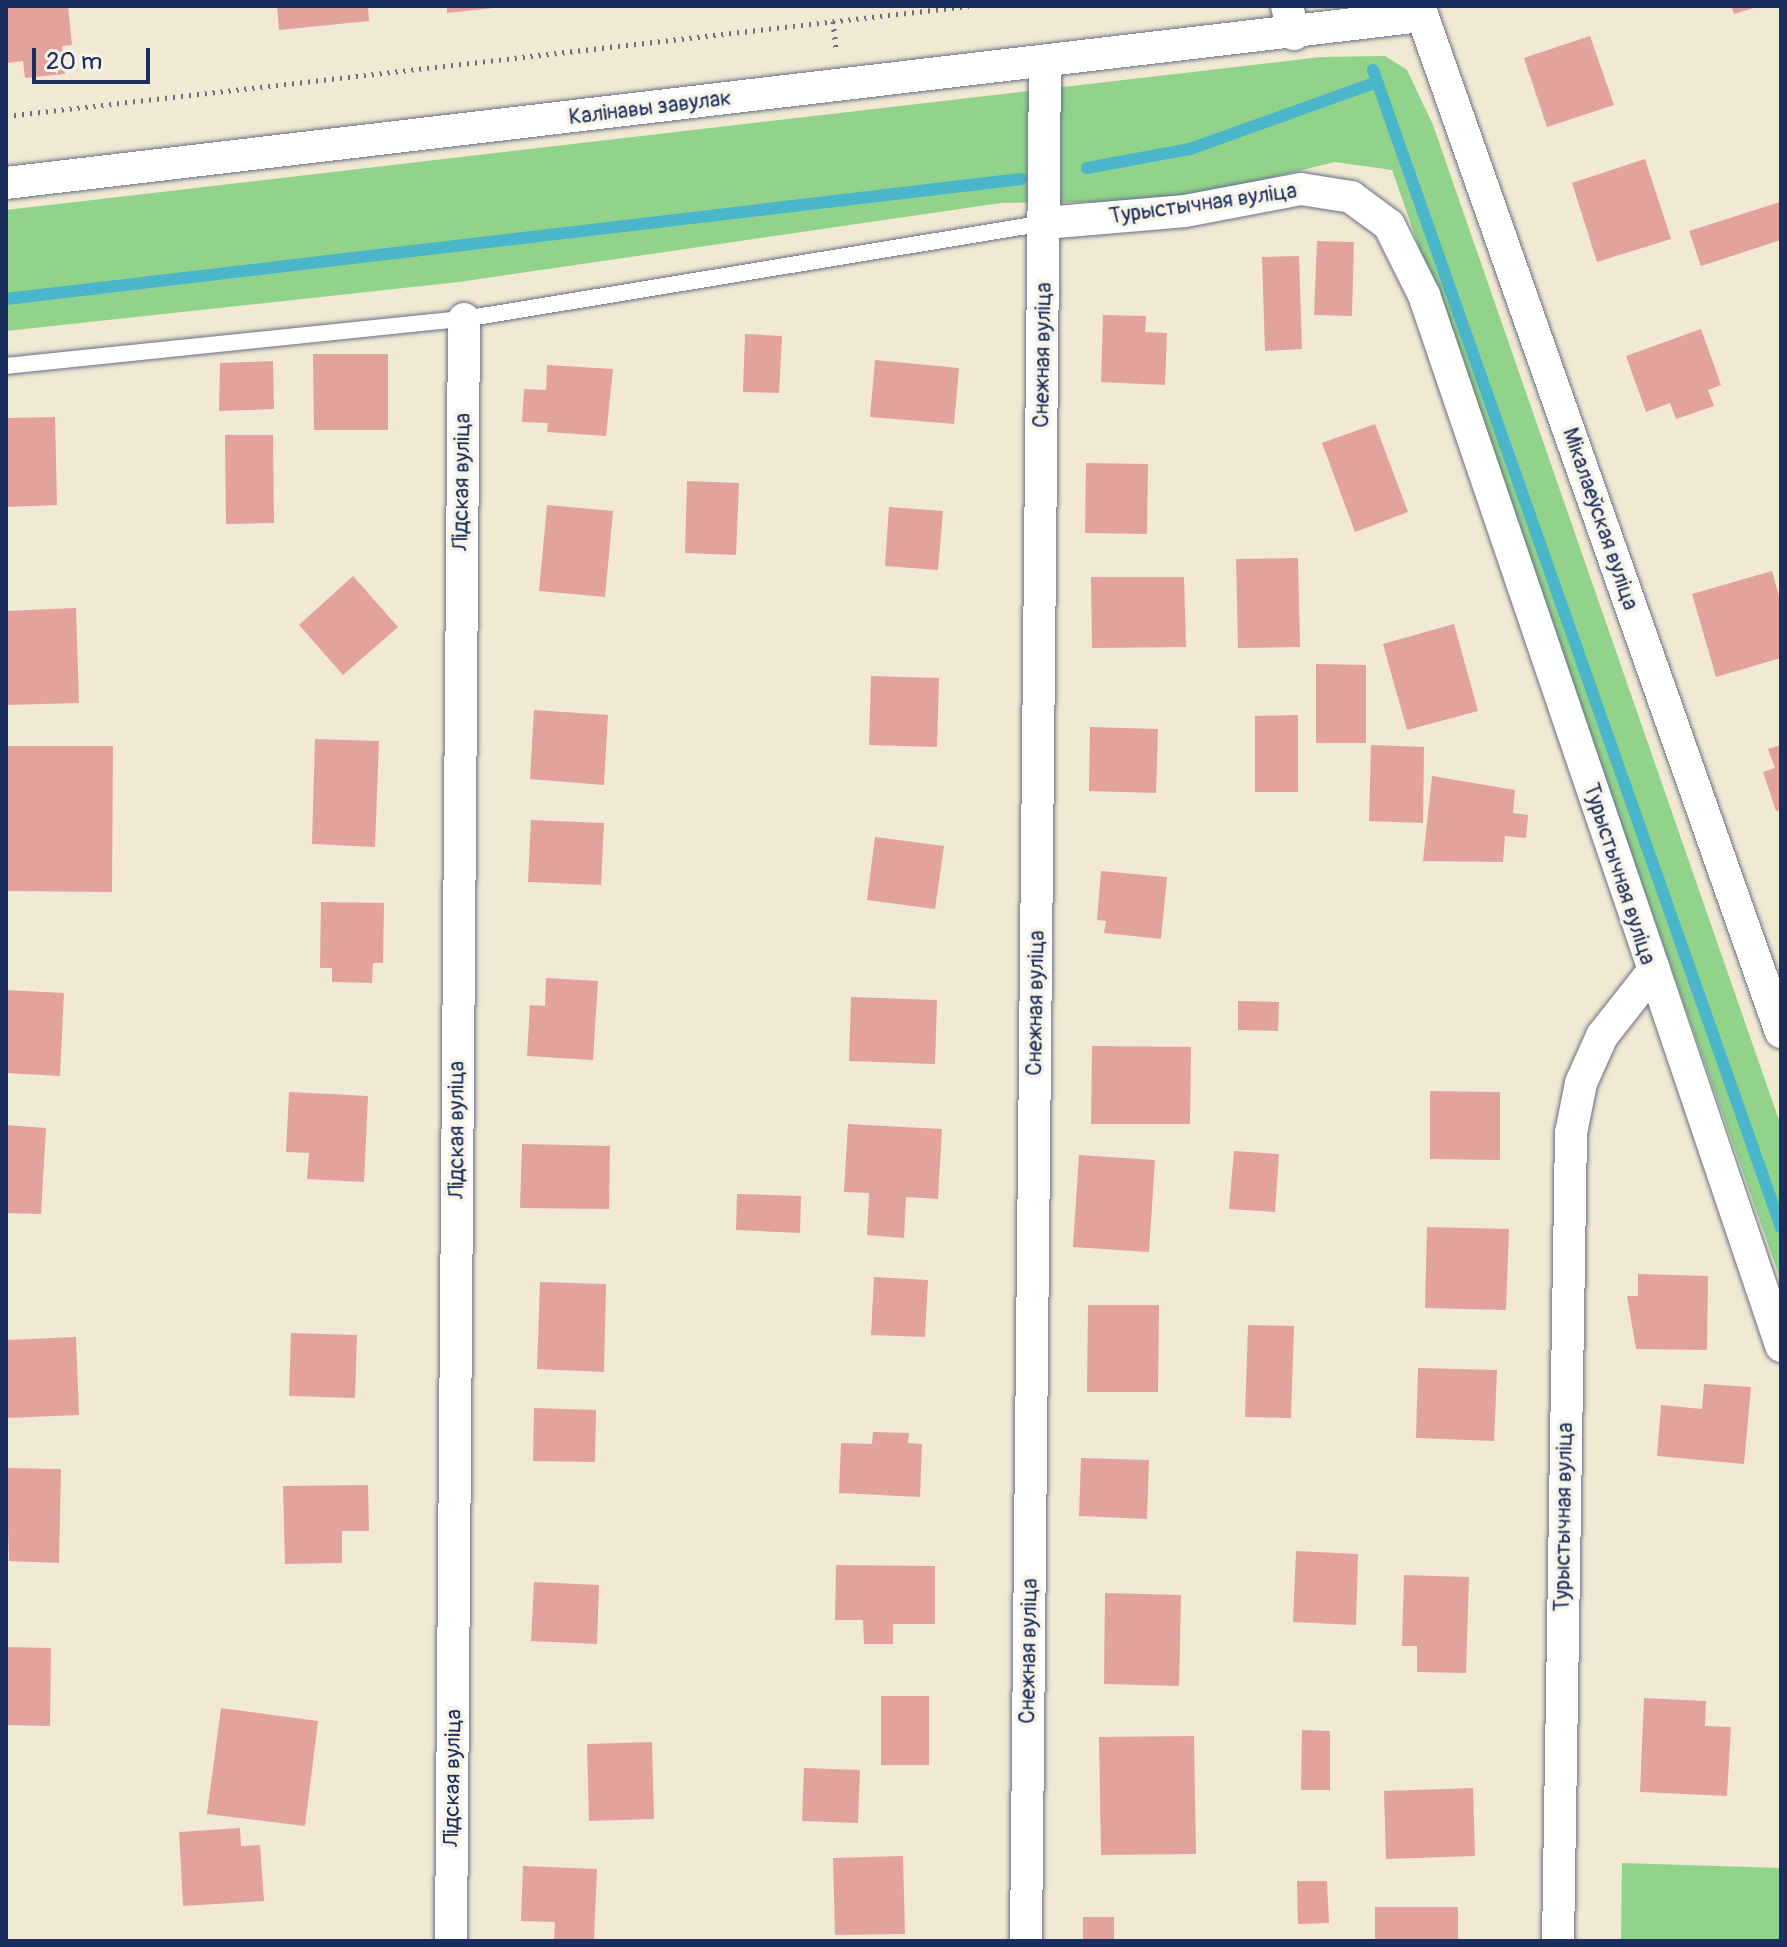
<!DOCTYPE html>
<meta charset="utf-8">
<style>
body{margin:0}
#map{position:relative;width:1787px;height:1947px;overflow:hidden;background:#f2e9d3;font-family:Pangolin,sans-serif}
div>[style]{position:absolute}
.green>*{inset:0;background:#91d38b}
.stream>*{height:12px;margin:-6px;padding:0 6px;transform-origin:6px;border-radius:6px;background:#4bb5c9}
.building>*{inset:0;background:#e2a39d}
.path>*{height:5px;margin-top:-2.5px;transform-origin:0;background:repeating-linear-gradient(90deg,#667087 0 2px,transparent 0 8px)}
.roads{filter:drop-shadow(0 0 2px #667087) drop-shadow(0 0 2px #667087)}
.lane>*{height:16px;margin:-8px;padding:0 8px;transform-origin:8px;border-radius:8px;background:#fff}
.street>*{height:32px;margin:-16px;padding:0 16px;transform-origin:16px;border-radius:16px;background:#fff}
span{translate:-50% -50%;white-space:nowrap;text-align:center;line-height:1.15;-webkit-text-stroke:7px #f7f3e8;paint-order:stroke}
.street-label{font-size:22px;color:#1b2f5e}
.frame{position:absolute;inset:0;border:8px solid #1b2f5e;pointer-events:none}
.scale{position:absolute;left:32px;top:48px;width:118px;height:36px;box-sizing:border-box;border:4px solid #1b2f5e;border-top:0;padding-left:10px;font-size:24px;line-height:28px;white-space:nowrap;color:#1b2f5e;-webkit-text-stroke:6px #f7f3e8;paint-order:stroke}
</style>
<div id="map">
<div class="green">
<i style="clip-path:polygon(1385px 56px,1407px 70px,1433px 125px,1781px 1126px,1781px 1281px,1392px 170px,1335px 162px,1177px 201px,1001px 203px,459px 282px,6px 331px,6px 210px,1321px 57px)"></i>
<i style="clip-path:polygon(1622px 1863px,1781px 1868px,1781px 1941px,1621px 1941px)"></i>
</div>
<div class="stream">
<i style="left:1373px;top:70px;width:1227px;rotate:70.58deg"></i>
<i style="left:1087px;top:168px;width:105px;rotate:-10.5deg"></i>
<i style="left:1190px;top:149px;width:199px;rotate:-19.7deg"></i>
<i style="left:6px;top:299px;width:1022px;rotate:-6.74deg"></i>
</div>
<div class="building">
<i style="clip-path:polygon(6px 6px,68px 6px,72px 45px,62px 46px,65px 74px,25px 78px,23px 61px,6px 63px)"></i>
<i style="clip-path:polygon(277px 6px,368px 6px,369px 21px,279px 30px)"></i>
<i style="clip-path:polygon(447px 6px,494px 6px,494px 8px,447px 13px)"></i>
<i style="clip-path:polygon(1731px 6px,1757px 6px,1757px 7px,1734px 14px)"></i>
<i style="clip-path:polygon(1590px 36px,1614px 105px,1547px 127px,1524px 58px)"></i>
<i style="clip-path:polygon(1645px 159px,1671px 239px,1597px 262px,1572px 183px)"></i>
<i style="clip-path:polygon(1780px 202px,1781px 240px,1701px 266px,1689px 231px)"></i>
<i style="clip-path:polygon(1317px 241px,1354px 242px,1352px 316px,1314px 315px)"></i>
<i style="clip-path:polygon(1299px 256px,1302px 349px,1265px 351px,1262px 257px)"></i>
<i style="clip-path:polygon(1103px 315px,1146px 316px,1145px 332px,1167px 333px,1165px 385px,1101px 382px)"></i>
<i style="clip-path:polygon(1701px 329px,1721px 385px,1708px 390px,1714px 406px,1676px 419px,1670px 403px,1646px 412px,1626px 356px)"></i>
<i style="clip-path:polygon(745px 334px,782px 336px,779px 393px,743px 392px)"></i>
<i style="clip-path:polygon(313px 354px,388px 354px,388px 430px,314px 430px)"></i>
<i style="clip-path:polygon(875px 360px,959px 368px,954px 424px,870px 417px)"></i>
<i style="clip-path:polygon(273px 361px,274px 409px,219px 411px,220px 363px)"></i>
<i style="clip-path:polygon(547px 365px,613px 369px,606px 436px,547px 432px,548px 423px,522px 422px,524px 389px,546px 390px)"></i>
<i style="clip-path:polygon(55px 417px,57px 505px,6px 507px,6px 418px)"></i>
<i style="clip-path:polygon(1375px 424px,1408px 512px,1355px 532px,1322px 443px)"></i>
<i style="clip-path:polygon(225px 435px,273px 435px,274px 523px,226px 524px)"></i>
<i style="clip-path:polygon(1086px 463px,1148px 464px,1147px 534px,1085px 533px)"></i>
<i style="clip-path:polygon(687px 481px,739px 483px,736px 555px,685px 553px)"></i>
<i style="clip-path:polygon(547px 505px,613px 511px,605px 597px,539px 591px)"></i>
<i style="clip-path:polygon(889px 507px,943px 511px,938px 570px,885px 566px)"></i>
<i style="clip-path:polygon(1298px 558px,1300px 647px,1238px 648px,1236px 559px)"></i>
<i style="clip-path:polygon(1772px 571px,1781px 603px,1781px 658px,1716px 677px,1692px 594px)"></i>
<i style="clip-path:polygon(353px 576px,398px 627px,343px 675px,299px 625px)"></i>
<i style="clip-path:polygon(1091px 577px,1184px 577px,1186px 647px,1092px 648px)"></i>
<i style="clip-path:polygon(76px 608px,79px 703px,6px 705px,6px 611px)"></i>
<i style="clip-path:polygon(1454px 624px,1478px 711px,1407px 730px,1383px 644px)"></i>
<i style="clip-path:polygon(1316px 664px,1366px 665px,1366px 743px,1316px 743px)"></i>
<i style="clip-path:polygon(871px 676px,939px 678px,937px 747px,869px 745px)"></i>
<i style="clip-path:polygon(534px 710px,608px 715px,604px 785px,530px 779px)"></i>
<i style="clip-path:polygon(1298px 715px,1298px 792px,1255px 792px,1255px 716px)"></i>
<i style="clip-path:polygon(1090px 727px,1158px 729px,1156px 793px,1089px 791px)"></i>
<i style="clip-path:polygon(315px 739px,379px 741px,375px 847px,312px 844px)"></i>
<i style="clip-path:polygon(1371px 745px,1424px 747px,1423px 823px,1369px 821px)"></i>
<i style="clip-path:polygon(1781px 745px,1781px 809px,1776px 811px,1763px 772px,1775px 768px,1768px 749px)"></i>
<i style="clip-path:polygon(6px 746px,113px 746px,112px 892px,6px 891px)"></i>
<i style="clip-path:polygon(1432px 776px,1515px 790px,1513px 813px,1528px 815px,1526px 838px,1505px 836px,1503px 862px,1423px 861px)"></i>
<i style="clip-path:polygon(531px 820px,604px 823px,601px 885px,528px 882px)"></i>
<i style="clip-path:polygon(875px 837px,944px 846px,935px 909px,867px 900px)"></i>
<i style="clip-path:polygon(1101px 871px,1167px 877px,1161px 939px,1104px 933px,1106px 921px,1097px 920px)"></i>
<i style="clip-path:polygon(321px 902px,384px 903px,383px 963px,373px 963px,372px 983px,332px 982px,332px 968px,320px 968px)"></i>
<i style="clip-path:polygon(546px 978px,598px 981px,593px 1060px,527px 1056px,530px 1005px,545px 1006px)"></i>
<i style="clip-path:polygon(6px 990px,64px 993px,60px 1076px,6px 1073px)"></i>
<i style="clip-path:polygon(851px 997px,937px 1000px,935px 1064px,849px 1061px)"></i>
<i style="clip-path:polygon(1238px 1001px,1279px 1002px,1278px 1031px,1238px 1030px)"></i>
<i style="clip-path:polygon(1092px 1046px,1191px 1047px,1190px 1124px,1091px 1124px)"></i>
<i style="clip-path:polygon(1430px 1091px,1500px 1092px,1500px 1160px,1430px 1159px)"></i>
<i style="clip-path:polygon(289px 1092px,368px 1096px,364px 1182px,307px 1179px,309px 1153px,286px 1152px)"></i>
<i style="clip-path:polygon(848px 1124px,942px 1129px,938px 1199px,906px 1197px,904px 1238px,867px 1235px,869px 1193px,844px 1192px)"></i>
<i style="clip-path:polygon(6px 1125px,46px 1128px,41px 1214px,6px 1213px)"></i>
<i style="clip-path:polygon(522px 1144px,610px 1146px,609px 1209px,520px 1208px)"></i>
<i style="clip-path:polygon(1234px 1151px,1279px 1154px,1275px 1212px,1229px 1209px)"></i>
<i style="clip-path:polygon(1079px 1155px,1155px 1160px,1149px 1252px,1073px 1247px)"></i>
<i style="clip-path:polygon(737px 1194px,801px 1196px,800px 1233px,736px 1230px)"></i>
<i style="clip-path:polygon(1427px 1227px,1509px 1229px,1506px 1310px,1425px 1308px)"></i>
<i style="clip-path:polygon(1638px 1274px,1708px 1276px,1707px 1350px,1636px 1349px,1627px 1296px,1638px 1296px)"></i>
<i style="clip-path:polygon(874px 1277px,928px 1280px,925px 1337px,871px 1335px)"></i>
<i style="clip-path:polygon(540px 1282px,606px 1284px,604px 1372px,537px 1369px)"></i>
<i style="clip-path:polygon(1088px 1305px,1159px 1305px,1158px 1392px,1087px 1392px)"></i>
<i style="clip-path:polygon(1248px 1325px,1294px 1326px,1291px 1418px,1245px 1417px)"></i>
<i style="clip-path:polygon(291px 1333px,357px 1335px,355px 1398px,289px 1396px)"></i>
<i style="clip-path:polygon(76px 1337px,79px 1415px,6px 1418px,6px 1340px)"></i>
<i style="clip-path:polygon(1418px 1368px,1497px 1370px,1494px 1441px,1416px 1438px)"></i>
<i style="clip-path:polygon(1704px 1384px,1751px 1387px,1744px 1464px,1657px 1456px,1661px 1405px,1702px 1409px)"></i>
<i style="clip-path:polygon(534px 1408px,596px 1410px,595px 1462px,533px 1461px)"></i>
<i style="clip-path:polygon(873px 1432px,909px 1433px,908px 1443px,922px 1444px,920px 1497px,839px 1493px,841px 1443px,872px 1444px)"></i>
<i style="clip-path:polygon(1081px 1458px,1149px 1460px,1147px 1519px,1079px 1516px)"></i>
<i style="clip-path:polygon(6px 1468px,61px 1469px,59px 1563px,9px 1561px)"></i>
<i style="clip-path:polygon(368px 1485px,369px 1531px,342px 1531px,342px 1563px,285px 1564px,283px 1486px)"></i>
<i style="clip-path:polygon(1296px 1551px,1358px 1554px,1356px 1625px,1293px 1622px)"></i>
<i style="clip-path:polygon(836px 1565px,935px 1566px,935px 1624px,893px 1624px,893px 1644px,864px 1644px,863px 1620px,835px 1620px)"></i>
<i style="clip-path:polygon(1404px 1575px,1469px 1577px,1466px 1673px,1417px 1672px,1417px 1646px,1402px 1646px)"></i>
<i style="clip-path:polygon(534px 1582px,599px 1585px,597px 1644px,531px 1641px)"></i>
<i style="clip-path:polygon(1105px 1593px,1181px 1595px,1179px 1686px,1104px 1684px)"></i>
<i style="clip-path:polygon(6px 1647px,51px 1648px,50px 1726px,6px 1725px)"></i>
<i style="clip-path:polygon(881px 1696px,929px 1696px,929px 1765px,881px 1765px)"></i>
<i style="clip-path:polygon(1644px 1698px,1706px 1701px,1705px 1726px,1731px 1727px,1727px 1796px,1640px 1792px)"></i>
<i style="clip-path:polygon(221px 1708px,318px 1721px,305px 1826px,207px 1814px)"></i>
<i style="clip-path:polygon(1302px 1730px,1330px 1731px,1330px 1790px,1301px 1790px)"></i>
<i style="clip-path:polygon(1194px 1736px,1196px 1854px,1101px 1855px,1099px 1737px)"></i>
<i style="clip-path:polygon(652px 1742px,654px 1819px,589px 1821px,587px 1744px)"></i>
<i style="clip-path:polygon(804px 1768px,860px 1770px,858px 1823px,802px 1821px)"></i>
<i style="clip-path:polygon(1473px 1788px,1475px 1856px,1386px 1859px,1384px 1791px)"></i>
<i style="clip-path:polygon(240px 1828px,241px 1846px,260px 1845px,264px 1901px,183px 1906px,179px 1832px)"></i>
<i style="clip-path:polygon(903px 1856px,905px 1934px,835px 1935px,833px 1858px)"></i>
<i style="clip-path:polygon(523px 1866px,597px 1869px,594px 1941px,554px 1941px,555px 1922px,521px 1921px)"></i>
<i style="clip-path:polygon(1297px 1881px,1327px 1881px,1329px 1923px,1298px 1924px)"></i>
<i style="clip-path:polygon(1375px 1907px,1458px 1907px,1458px 1941px,1375px 1941px)"></i>
<i style="clip-path:polygon(1083px 1917px,1114px 1917px,1114px 1941px,1083px 1941px)"></i>
</div>
<div class="path">
<i style="left:833px;top:21px;width:28px;rotate:84deg"></i>
<i style="left:6px;top:116px;width:969px;rotate:-6.52deg"></i>
</div>
<div class="roads">
<div class="lane">
<i style="left:6px;top:366px;width:460px;rotate:-5.9deg"></i>
<i style="left:464px;top:319px;width:589px;rotate:-9.38deg"></i>
</div>
<div class="street">
<i style="left:1287px;top:6px;width:29px;rotate:76deg"></i>
<i style="left:1419px;top:6px;width:1088px;rotate:70.57deg"></i>
<i style="left:6px;top:183px;width:1426px;rotate:-6.73deg"></i>
<i style="left:1045px;top:223px;width:141px;rotate:-4.9deg"></i>
<i style="left:1185px;top:211px;width:118px;rotate:-10.7deg"></i>
<i style="left:1301px;top:189px;width:51px;rotate:9.1deg"></i>
<i style="left:1351px;top:197px;width:47px;rotate:36.4deg"></i>
<i style="left:1389px;top:225px;width:78px;rotate:63.4deg"></i>
<i style="left:1424px;top:295px;width:713px;rotate:71.18deg"></i>
<i style="left:1654px;top:970px;width:84px;rotate:128.2deg"></i>
<i style="left:1602px;top:1036px;width:51px;rotate:114.1deg"></i>
<i style="left:1581px;top:1083px;width:51px;rotate:101.3deg"></i>
<i style="left:1571px;top:1133px;width:808px;rotate:90.92deg"></i>
<i style="left:1654px;top:970px;width:397px;rotate:71.3deg"></i>
<i style="left:451px;top:1941px;width:1622px;rotate:-89.54deg"></i>
<i style="left:1026px;top:1941px;width:1875px;rotate:-89.42deg"></i>
</div>
</div>
<div class="street-label">
<span style="left:650px;top:108px;rotate:-7deg">Калінавы завулак</span>
<span style="left:1203px;top:204px;rotate:-8deg">Турыстычная вуліца</span>
<span style="left:1043px;top:355px;rotate:-89deg">Снежная вуліца</span>
<span style="left:462px;top:482px;rotate:-89deg">Лідская вуліца</span>
<span style="left:1600px;top:519px;rotate:71deg">Мікалаеўская вуліца</span>
<span style="left:1619px;top:874px;rotate:72deg">Турыстычная вуліца</span>
<span style="left:1036px;top:1003px;rotate:-89deg">Снежная вуліца</span>
<span style="left:457px;top:1130px;rotate:-90deg">Лідская вуліца</span>
<span style="left:1564px;top:1517px;rotate:-89deg">Турыстычная вуліца</span>
<span style="left:1029px;top:1651px;rotate:-89deg">Снежная вуліца</span>
<span style="left:453px;top:1778px;rotate:-89deg">Лідская вуліца</span>
</div>
<div class="frame"></div>
<div class="scale">20 m</div>
</div>
